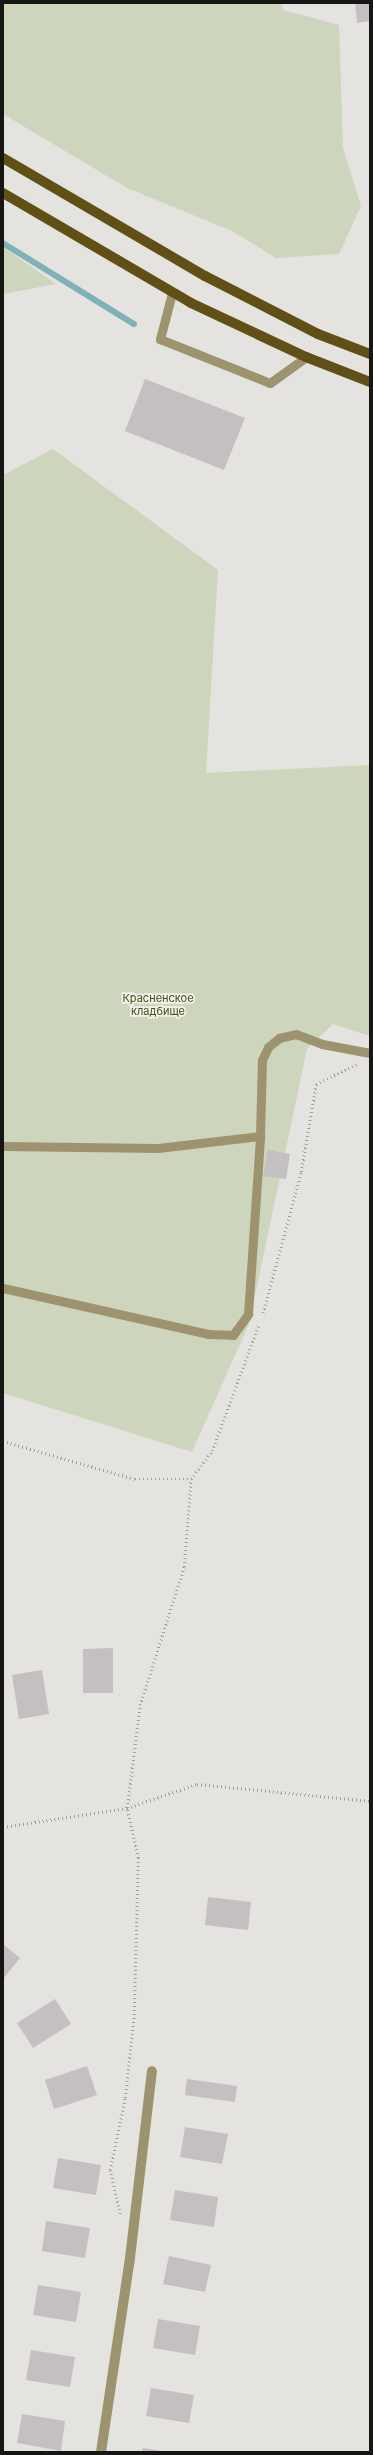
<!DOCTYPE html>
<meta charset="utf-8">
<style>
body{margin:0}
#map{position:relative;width:373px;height:2455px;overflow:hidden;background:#e5e3df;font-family:Inter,sans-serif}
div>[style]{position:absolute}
.green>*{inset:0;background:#cdd5bd}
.stream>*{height:5.5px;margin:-2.75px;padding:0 2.75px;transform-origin:2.75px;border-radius:2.75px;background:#7eb2b8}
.building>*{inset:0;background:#c4bfc1}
.path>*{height:2.5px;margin-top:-1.25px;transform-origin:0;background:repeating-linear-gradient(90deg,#a19f9c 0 1px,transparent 0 4px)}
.service>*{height:9px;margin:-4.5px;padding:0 4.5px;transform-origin:4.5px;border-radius:4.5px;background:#9e936f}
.minor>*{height:10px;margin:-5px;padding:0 5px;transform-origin:5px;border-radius:5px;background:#9e936f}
.primary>*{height:10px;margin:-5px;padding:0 5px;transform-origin:5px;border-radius:5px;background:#605015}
span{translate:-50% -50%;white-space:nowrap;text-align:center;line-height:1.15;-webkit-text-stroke:3.5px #f3f0ed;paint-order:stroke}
.park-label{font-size:11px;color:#435216}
.frame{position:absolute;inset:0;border:4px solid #171615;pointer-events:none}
</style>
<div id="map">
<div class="green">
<i style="clip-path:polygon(3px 3px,282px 3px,283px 10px,339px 25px,343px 148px,361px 206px,339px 254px,276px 258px,232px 231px,127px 188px,3px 114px)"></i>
<i style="clip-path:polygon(3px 247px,56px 284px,3px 294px)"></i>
<i style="clip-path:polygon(53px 449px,218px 570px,206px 773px,370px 765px,370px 1036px,333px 1024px,307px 1049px,249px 1324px,192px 1452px,3px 1393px,3px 475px)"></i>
</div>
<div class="stream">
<i style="left:3px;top:243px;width:154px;rotate:31.7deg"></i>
</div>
<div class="building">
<i style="clip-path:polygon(355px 3px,370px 3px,370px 21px,357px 23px)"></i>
<i style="clip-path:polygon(145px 379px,245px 418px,224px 470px,125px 431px)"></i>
<i style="clip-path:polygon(268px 1150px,290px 1154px,286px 1179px,263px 1176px)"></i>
<i style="clip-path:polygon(113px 1648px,113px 1693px,83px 1693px,83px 1649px)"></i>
<i style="clip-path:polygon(42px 1670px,49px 1714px,19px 1719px,12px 1675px)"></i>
<i style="clip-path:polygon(208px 1897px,251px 1902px,248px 1930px,205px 1925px)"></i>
<i style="clip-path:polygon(3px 1944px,20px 1958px,3px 1979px)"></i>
<i style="clip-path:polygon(55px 1999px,71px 2024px,33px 2048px,17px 2023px)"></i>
<i style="clip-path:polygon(87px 2066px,97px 2095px,54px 2109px,45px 2080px)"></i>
<i style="clip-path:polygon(187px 2079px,237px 2086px,235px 2102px,185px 2095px)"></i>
<i style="clip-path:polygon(185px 2127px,228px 2134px,222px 2164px,180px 2157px)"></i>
<i style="clip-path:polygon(58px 2158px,101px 2165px,96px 2195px,53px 2188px)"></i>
<i style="clip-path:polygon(175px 2190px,218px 2197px,214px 2227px,170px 2220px)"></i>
<i style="clip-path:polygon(46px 2221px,90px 2228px,85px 2258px,42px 2251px)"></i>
<i style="clip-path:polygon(169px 2256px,211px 2265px,205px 2292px,163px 2284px)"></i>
<i style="clip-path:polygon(38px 2285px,81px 2292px,76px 2322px,33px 2315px)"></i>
<i style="clip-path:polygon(158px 2319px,200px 2326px,195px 2355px,153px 2348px)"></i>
<i style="clip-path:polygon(31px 2350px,75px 2357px,70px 2387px,26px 2380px)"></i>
<i style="clip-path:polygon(151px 2388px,194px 2395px,189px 2423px,146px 2416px)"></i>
<i style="clip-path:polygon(22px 2414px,65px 2421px,61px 2451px,17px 2443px)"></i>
<i style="clip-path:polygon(143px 2448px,162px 2451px,162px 2452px,142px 2452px)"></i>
</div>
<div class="path">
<i style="left:263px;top:1313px;width:146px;rotate:-74.9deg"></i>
<i style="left:301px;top:1172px;width:89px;rotate:-80.3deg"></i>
<i style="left:316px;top:1084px;width:46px;rotate:-26deg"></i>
<i style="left:3px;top:1441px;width:137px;rotate:16.1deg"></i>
<i style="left:135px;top:1479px;width:56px"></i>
<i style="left:191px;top:1479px;width:35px;rotate:-53deg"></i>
<i style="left:212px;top:1451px;width:135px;rotate:-69.7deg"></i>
<i style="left:3px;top:1827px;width:125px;rotate:-8.7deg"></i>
<i style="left:127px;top:1808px;width:74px;rotate:-18.9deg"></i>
<i style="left:197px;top:1784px;width:174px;rotate:5.6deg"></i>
<i style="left:120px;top:2214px;width:45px;rotate:-102.8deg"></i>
<i style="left:110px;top:2170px;width:74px;rotate:-78.2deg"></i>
<i style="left:125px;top:2098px;width:83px;rotate:-83.8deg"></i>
<i style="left:134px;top:2015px;width:157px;rotate:-88.5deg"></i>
<i style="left:138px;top:1858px;width:51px;rotate:-102.4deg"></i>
<i style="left:127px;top:1808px;width:104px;rotate:-82.8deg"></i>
<i style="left:140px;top:1705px;width:145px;rotate:-72.3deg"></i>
<i style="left:184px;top:1567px;width:88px;rotate:-85.5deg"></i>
</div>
<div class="service">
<i style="left:172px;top:293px;width:48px;rotate:104.6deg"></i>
<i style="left:160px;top:339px;width:118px;rotate:21.8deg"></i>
<i style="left:270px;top:383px;width:44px;rotate:-35.8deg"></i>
<i style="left:3px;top:1146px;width:155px;rotate:0.7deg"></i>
<i style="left:158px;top:1148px;width:103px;rotate:-6.7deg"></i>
<i style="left:260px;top:1136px;width:76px;rotate:-88.5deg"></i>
<i style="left:262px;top:1060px;width:14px;rotate:-65deg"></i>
<i style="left:268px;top:1047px;width:14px;rotate:-39deg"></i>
<i style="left:279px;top:1038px;width:17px;rotate:-13deg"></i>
<i style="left:296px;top:1034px;width:28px;rotate:21deg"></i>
<i style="left:322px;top:1044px;width:49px;rotate:10.6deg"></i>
<i style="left:3px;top:1288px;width:210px;rotate:12.6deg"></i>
<i style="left:208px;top:1334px;width:25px;rotate:2deg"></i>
<i style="left:233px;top:1335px;width:26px;rotate:-54deg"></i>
<i style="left:248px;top:1314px;width:178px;rotate:-86.1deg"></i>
</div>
<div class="minor">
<i style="left:101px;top:2452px;width:196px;rotate:-81.5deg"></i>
<i style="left:130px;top:2258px;width:188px;rotate:-83.3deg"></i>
</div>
<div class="primary">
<i style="left:3px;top:158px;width:234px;rotate:30.3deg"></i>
<i style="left:205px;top:276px;width:127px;rotate:27.2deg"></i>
<i style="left:318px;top:334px;width:56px;rotate:21deg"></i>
<i style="left:3px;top:193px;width:218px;rotate:30.3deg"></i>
<i style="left:191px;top:303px;width:127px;rotate:25.2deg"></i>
<i style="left:306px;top:357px;width:69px;rotate:21.3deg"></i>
</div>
<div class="park-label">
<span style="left:158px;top:1005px">Красненское<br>кладбище</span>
</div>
<div class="frame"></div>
</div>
